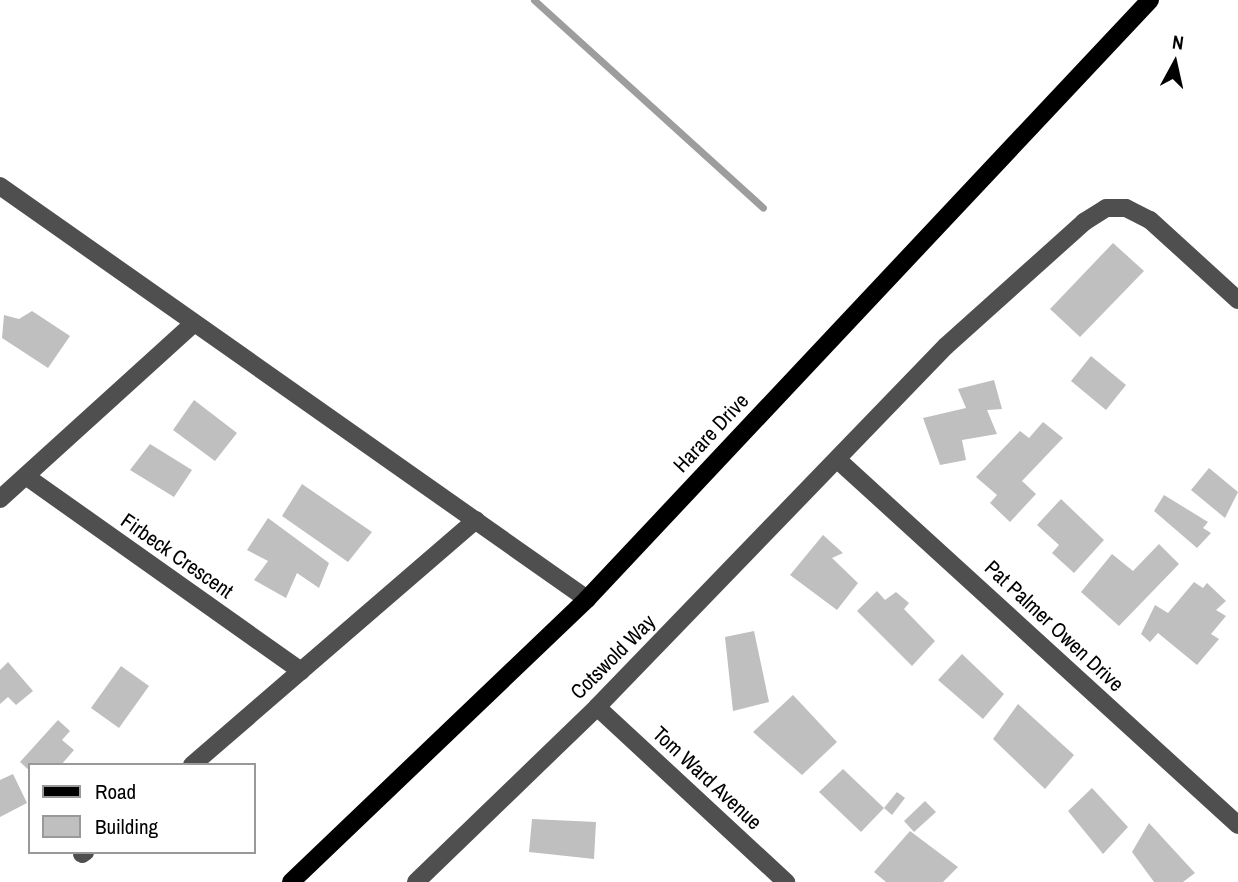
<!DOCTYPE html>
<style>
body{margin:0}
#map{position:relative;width:1238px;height:882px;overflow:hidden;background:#fff;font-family:"Archivo Narrow",sans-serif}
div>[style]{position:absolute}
.stream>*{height:7px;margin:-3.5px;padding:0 3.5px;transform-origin:3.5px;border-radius:3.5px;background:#9d9d9d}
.building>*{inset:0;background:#bfbfbf}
.minor>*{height:18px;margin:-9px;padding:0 9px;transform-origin:9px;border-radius:9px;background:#4f4f4f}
.major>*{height:18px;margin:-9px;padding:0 9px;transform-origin:9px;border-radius:9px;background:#000}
span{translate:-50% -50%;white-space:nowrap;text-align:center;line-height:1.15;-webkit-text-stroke:5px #fff;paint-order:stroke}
.street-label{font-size:21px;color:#000}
.legend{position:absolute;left:28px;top:763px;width:228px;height:91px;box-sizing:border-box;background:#fff;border:2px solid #999;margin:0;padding:9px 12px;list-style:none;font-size:21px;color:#000}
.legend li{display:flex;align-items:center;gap:14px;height:35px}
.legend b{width:35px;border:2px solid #999}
.north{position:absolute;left:1140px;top:28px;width:70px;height:70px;-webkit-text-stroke:5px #fff;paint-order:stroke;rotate:8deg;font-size:19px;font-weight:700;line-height:28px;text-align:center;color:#000}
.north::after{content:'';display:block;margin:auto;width:24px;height:32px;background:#000;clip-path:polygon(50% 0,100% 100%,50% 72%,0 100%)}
</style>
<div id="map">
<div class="stream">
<i style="left:534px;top:0;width:309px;rotate:42.2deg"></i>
</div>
<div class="building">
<i style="clip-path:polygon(1113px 243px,1144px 271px,1080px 337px,1050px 309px)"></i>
<i style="clip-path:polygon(32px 311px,70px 336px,48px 368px,2px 338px,4px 315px,19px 319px)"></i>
<i style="clip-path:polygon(1091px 356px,1126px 385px,1106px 410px,1071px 381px)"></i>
<i style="clip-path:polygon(994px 380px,1002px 409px,987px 410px,997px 434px,962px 440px,966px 460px,940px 465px,923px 418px,966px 408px,958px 389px)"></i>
<i style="clip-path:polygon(194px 400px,237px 433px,215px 461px,173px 430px)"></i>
<i style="clip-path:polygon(1043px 422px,1063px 438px,1022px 481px,1036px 494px,1010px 522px,990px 503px,997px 495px,976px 477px,1020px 431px,1029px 438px)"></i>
<i style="clip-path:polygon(150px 444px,192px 470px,174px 497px,130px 470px)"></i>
<i style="clip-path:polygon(1209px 468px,1238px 492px,1225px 518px,1191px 490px)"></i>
<i style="clip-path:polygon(302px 484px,372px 532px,348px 562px,282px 516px)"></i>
<i style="clip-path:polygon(1164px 495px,1208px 522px,1203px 528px,1211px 533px,1197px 548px,1154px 511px)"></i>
<i style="clip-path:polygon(1061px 499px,1104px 540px,1074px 573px,1052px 553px,1059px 545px,1037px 525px)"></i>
<i style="clip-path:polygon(268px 518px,329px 563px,319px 588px,297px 573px,286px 598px,254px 580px,268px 561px,247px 550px)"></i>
<i style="clip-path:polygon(823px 535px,843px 553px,832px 558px,858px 583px,837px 610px,790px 575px)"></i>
<i style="clip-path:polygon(1159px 544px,1179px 564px,1119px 626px,1081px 592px,1112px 554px,1133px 571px)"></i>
<i style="clip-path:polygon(1194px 582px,1203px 588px,1207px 583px,1226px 601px,1216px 610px,1226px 616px,1211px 634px,1219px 639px,1197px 665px,1158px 633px,1150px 642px,1141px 634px,1155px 605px,1168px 613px)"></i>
<i style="clip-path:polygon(877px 591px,885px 600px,896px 592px,909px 603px,904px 609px,935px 641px,912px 666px,857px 611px)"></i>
<i style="clip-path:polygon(754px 631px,769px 702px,733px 711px,725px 637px)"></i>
<i style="clip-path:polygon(962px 654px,1004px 694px,983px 719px,938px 680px)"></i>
<i style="clip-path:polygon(8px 662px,33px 691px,16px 705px,8px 697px,0 704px,0 670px)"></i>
<i style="clip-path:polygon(121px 666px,149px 686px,119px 728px,91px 708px)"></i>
<i style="clip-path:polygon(793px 695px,837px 742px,802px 775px,753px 732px)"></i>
<i style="clip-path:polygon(1018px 704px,1074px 755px,1045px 789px,993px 739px)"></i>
<i style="clip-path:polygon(58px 720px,70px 731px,62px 740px,74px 750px,61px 765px,30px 765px,30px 771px,20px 762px)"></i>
<i style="clip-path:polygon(843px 769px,884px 808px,861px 832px,819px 792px)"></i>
<i style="clip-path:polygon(13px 774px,27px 803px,0 817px,0 780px)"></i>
<i style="clip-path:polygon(1092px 788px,1128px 827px,1103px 854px,1068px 811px)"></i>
<i style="clip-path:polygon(897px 792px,905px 798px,892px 815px,884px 808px)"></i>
<i style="clip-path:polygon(925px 801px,936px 812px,914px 832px,904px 821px)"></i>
<i style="clip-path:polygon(532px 819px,596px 822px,594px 859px,529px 852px)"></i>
<i style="clip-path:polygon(1149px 823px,1195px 873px,1183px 882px,1154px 882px,1132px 852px)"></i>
<i style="clip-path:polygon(910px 831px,958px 867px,943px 882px,886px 882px,874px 872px)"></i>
</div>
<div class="minor">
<i style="left:0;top:186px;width:718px;rotate:35.13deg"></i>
<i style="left:839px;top:461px;width:540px;rotate:42.37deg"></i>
<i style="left:27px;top:477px;width:336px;rotate:35.3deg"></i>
<i style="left:0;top:499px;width:259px;rotate:-42.2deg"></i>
<i style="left:597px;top:707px;width:258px;rotate:42.8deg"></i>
<i style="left:192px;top:765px;width:375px;rotate:-40.8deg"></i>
<i style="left:82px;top:854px;width:4px;rotate:-34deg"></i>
<i style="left:416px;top:882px;width:252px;rotate:-44deg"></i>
<i style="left:597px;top:707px;width:502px;rotate:-45.97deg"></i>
<i style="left:946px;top:346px;width:186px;rotate:-41.9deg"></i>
<i style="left:1084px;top:222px;width:26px;rotate:-32deg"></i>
<i style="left:1106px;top:208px;width:20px"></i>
<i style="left:1126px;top:208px;width:27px;rotate:27deg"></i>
<i style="left:1150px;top:220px;width:119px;rotate:42.3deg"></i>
</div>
<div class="major">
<i style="left:291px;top:882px;width:410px;rotate:-43.7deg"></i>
<i style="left:587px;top:599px;width:822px;rotate:-46.77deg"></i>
</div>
<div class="street-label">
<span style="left:711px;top:433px;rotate:-47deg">Harare Drive</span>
<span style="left:177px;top:556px;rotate:35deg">Firbeck Crescent</span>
<span style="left:1054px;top:626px;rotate:43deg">Pat Palmer Owen Drive</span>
<span style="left:613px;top:657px;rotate:-45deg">Cotswold Way</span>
<span style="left:707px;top:778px;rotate:43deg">Tom Ward Avenue</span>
</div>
<ul class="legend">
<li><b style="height:9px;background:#000"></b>Road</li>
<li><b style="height:19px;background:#bfbfbf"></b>Building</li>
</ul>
<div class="north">N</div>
</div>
